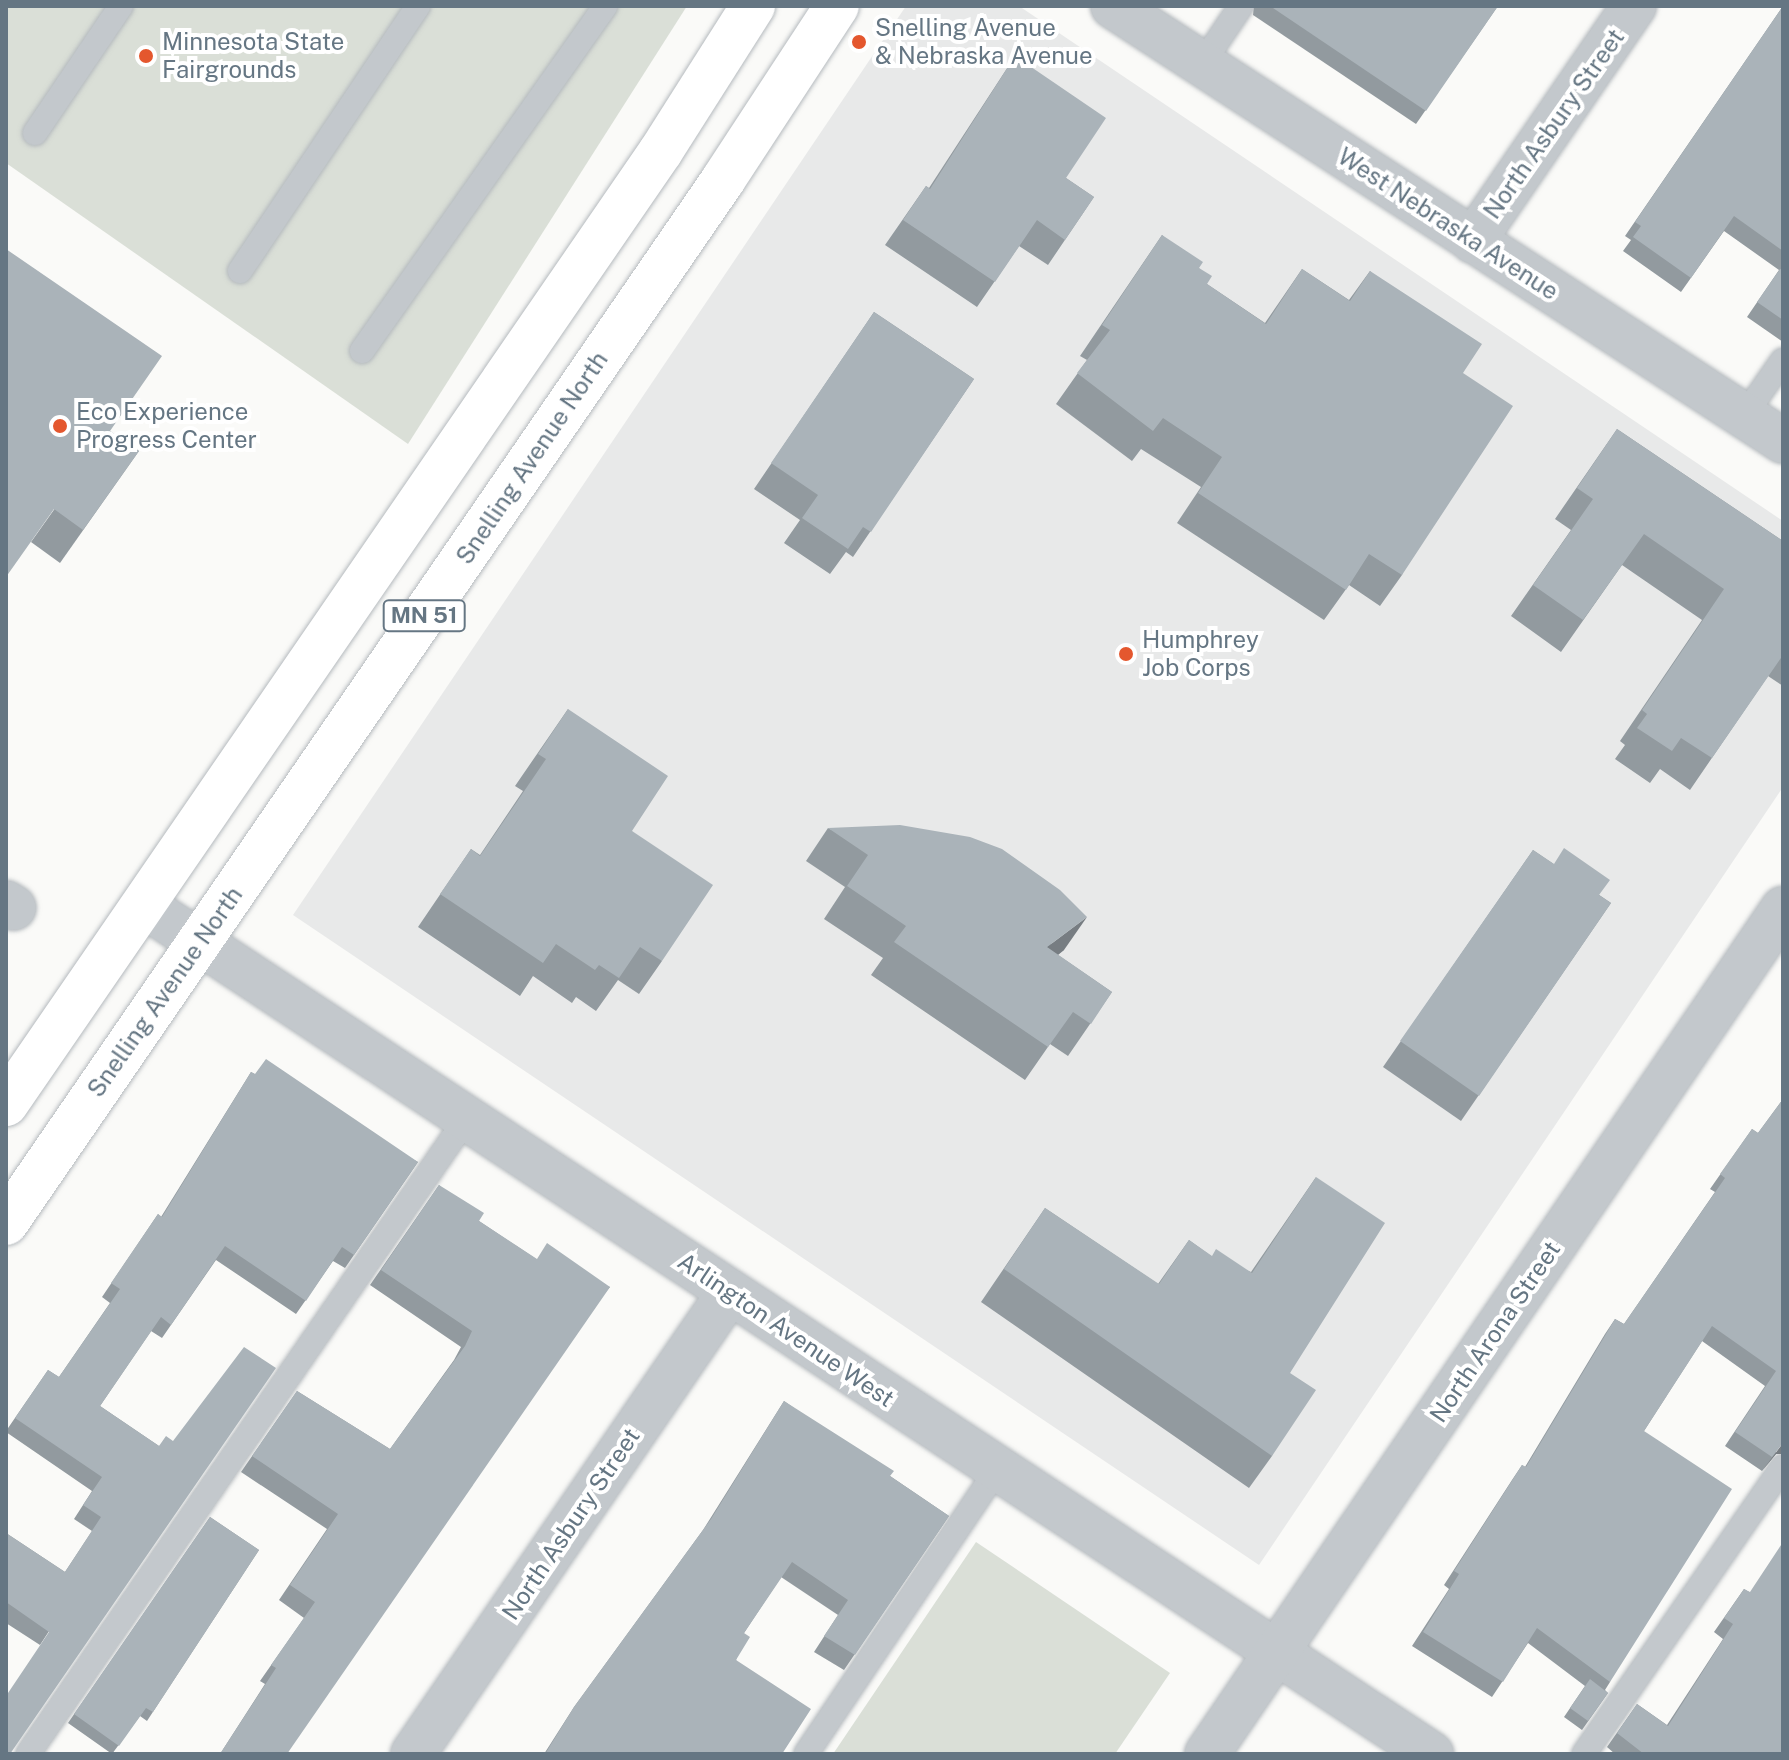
<!DOCTYPE html>
<style>
body{margin:0}
#map{position:relative;width:1789px;height:1760px;overflow:hidden;background:#fafaf8;font-family:"Public Sans",sans-serif}
div>[style]{position:absolute}
.built>*{inset:0;background:#e8e9e9}
.green>*{inset:0;background:#dadfd7}
.roads{filter:drop-shadow(0 0 2px #b5babe) drop-shadow(0 0 2px #b5babe)}
.lane>*{height:24px;margin:-12px;padding:0 12px;transform-origin:12px;border-radius:12px;background:#c3c8cc}
.street>*{height:44px;margin:-22px;padding:0 22px;transform-origin:22px;border-radius:22px;background:#c3c8cc}
.primary>*{height:44px;margin:-22px;padding:0 22px;transform-origin:22px;border-radius:22px;background:#fff}
.wall>*{inset:0;background:#929a9f}
.shaded-wall>*{inset:0;background:#777d82}
.building>*{inset:0;background:#aab3b9}
.dots>*{width:22px;height:22px;translate:-50% -50%;box-sizing:border-box;border:4px solid #fff;border-radius:50%}
span{translate:-50% -50%;white-space:nowrap;text-align:center;line-height:1.15;-webkit-text-stroke:8px #fff;paint-order:stroke}
.shield-label span{padding:2px 6px;background:#fff;border:2px solid;border-radius:6px;-webkit-text-stroke-width:0}
.shield-label{font-size:22px;color:#657683;font-weight:700}
.poi-label{font-size:24px;color:#657683}
.left{translate:0 -50%;text-align:left}
.street-label{font-size:24px;color:#657683}
.frame{position:absolute;inset:0;border:8px solid #657683;pointer-events:none}
</style>
<div id="map">
<div class="built">
<i style="clip-path:polygon(906px 6px,1019px 6px,1783px 521px,1783px 787px,1259px 1565px,293px 915px)"></i>
</div>
<div class="green">
<i style="clip-path:polygon(6px 6px,687px 6px,408px 444px,6px 163px)"></i>
<i style="clip-path:polygon(976px 1542px,1170px 1673px,1115px 1754px,833px 1754px)"></i>
</div>
<div class="roads">
<div class="lane">
<i style="left:1202px;top:64px;width:70px;rotate:-56.1deg"></i>
<i style="left:35px;top:133px;width:153px;rotate:-55.9deg"></i>
<i style="left:240px;top:271px;width:319px;rotate:-56.1deg"></i>
<i style="left:362px;top:351px;width:422px;rotate:-54.8deg"></i>
<i style="left:1744px;top:416px;width:68px;rotate:-55.1deg"></i>
<i style="left:28px;top:1754px;width:771px;rotate:-55.4deg"></i>
<i style="left:806px;top:1754px;width:342px;rotate:-56.1deg"></i>
<i style="left:1584px;top:1754px;width:349px;rotate:-55.3deg"></i>
</div>
<div class="street">
<i style="left:1113px;top:6px;width:799px;rotate:32.99deg"></i>
<i style="left:1473px;top:241px;width:285px;rotate:-55.6deg"></i>
<i style="left:6px;top:903px;width:9px;rotate:32deg"></i>
<i style="left:143px;top:905px;width:1543px;rotate:33.39deg"></i>
<i style="left:413px;top:1754px;width:559px;rotate:-55.57deg"></i>
<i style="left:1207px;top:1754px;width:1023px;rotate:-55.72deg"></i>
</div>
<div class="primary">
<i style="left:6px;top:1104px;width:1156px;rotate:-55.5deg"></i>
<i style="left:661px;top:151px;width:172px;rotate:-57.6deg"></i>
<i style="left:6px;top:1223px;width:1266px;rotate:-55.49deg"></i>
<i style="left:723px;top:180px;width:208px;rotate:-56.8deg"></i>
</div>
</div>
<div class="wall">
<i style="clip-path:polygon(1254px 6px,1498px 6px,1416px 124px,1253px 15px)"></i>
<i style="clip-path:polygon(1783px 6px,1783px 342px,1747px 317px,1779px 270px,1724px 231px,1681px 292px,1623px 251px,1631px 240px,1625px 236px)"></i>
<i style="clip-path:polygon(1015px 56px,1066px 178px,1094px 197px,1048px 265px,1019px 246px,977px 307px,885px 245px,926px 186px,929px 188px)"></i>
<i style="clip-path:polygon(1162px 235px,1199px 268px,1207px 284px,1265px 323px,1302px 269px,1349px 300px,1370px 271px,1463px 373px,1402px 575px,1380px 606px,1349px 585px,1324px 620px,1177px 523px,1201px 487px,1141px 449px,1132px 461px,1056px 404px,1087px 360px,1080px 356px)"></i>
<i style="clip-path:polygon(874px 312px,974px 379px,853px 557px,846px 552px,830px 574px,784px 543px,800px 520px,754px 489px)"></i>
<i style="clip-path:polygon(1617px 429px,1783px 541px,1783px 686px,1768px 676px,1690px 790px,1660px 769px,1650px 783px,1615px 759px,1625px 745px,1620px 741px,1702px 620px,1622px 565px,1561px 652px,1511px 616px,1571px 530px,1555px 519px)"></i>
<i style="clip-path:polygon(110px 431px,139px 451px,60px 563px,31px 542px)"></i>
<i style="clip-path:polygon(568px 709px,632px 831px,662px 961px,639px 994px,618px 980px,596px 1011px,576px 997px,572px 1003px,533px 976px,520px 996px,418px 927px,471px 849px,480px 855px,523px 791px,515px 786px)"></i>
<i style="clip-path:polygon(828px 828px,1064px 950px,1058px 955px,1112px 992px,1068px 1056px,1050px 1044px,1025px 1080px,871px 975px,883px 958px,824px 919px,845px 887px,806px 861px)"></i>
<i style="clip-path:polygon(1533px 850px,1611px 903px,1461px 1121px,1383px 1067px)"></i>
<i style="clip-path:polygon(251px 1072px,418px 1162px,345px 1268px,333px 1261px,296px 1314px,216px 1260px,162px 1338px,151px 1331px,100px 1406px,159px 1446px,173px 1441px,40px 1645px,6px 1623px,6px 1533px,65px 1572px,92px 1531px,74px 1519px,92px 1491px,6px 1432px,6px 1431px,48px 1370px,59px 1377px,110px 1303px,102px 1297px,158px 1214px,161px 1217px)"></i>
<i style="clip-path:polygon(1783px 1099px,1776px 1454px,1762px 1471px,1725px 1446px,1765px 1386px,1702px 1341px,1644px 1431px,1610px 1682px,1605px 1690px,1608px 1693px,1582px 1730px,1564px 1717px,1585px 1686px,1528px 1643px,1492px 1697px,1412px 1646px,1449px 1589px,1444px 1585px,1512px 1480px,1522px 1465px,1525px 1467px,1605px 1334px,1615px 1319px,1624px 1324px,1715px 1192px,1710px 1189px,1752px 1129px,1758px 1133px)"></i>
<i style="clip-path:polygon(1316px 1177px,1290px 1373px,1272px 1456px,1249px 1488px,981px 1302px,1045px 1208px,1158px 1284px,1189px 1240px,1211px 1256px,1251px 1272px)"></i>
<i style="clip-path:polygon(439px 1185px,479px 1221px,536px 1259px,610px 1287px,220px 1754px,265px 1684px,260px 1681px,304px 1618px,279px 1600px,327px 1529px,241px 1472px,297px 1391px,390px 1449px,454px 1360px,461px 1347px,370px 1285px)"></i>
<i style="clip-path:polygon(784px 1401px,890px 1476px,949px 1516px,844px 1670px,814px 1652px,838px 1615px,781px 1577px,744px 1633px,736px 1660px,782px 1754px,544px 1754px,574px 1707px,703px 1530px)"></i>
<i style="clip-path:polygon(210px 1517px,259px 1550px,147px 1721px,140px 1716px,112px 1754px,68px 1723px)"></i>
<i style="clip-path:polygon(1744px 1589px,1749px 1592px,1783px 1754px,1615px 1754px,1607px 1747px,1637px 1704px,1667px 1725px,1723px 1639px,1714px 1632px)"></i>
</div>
<div class="shaded-wall">
<i style="clip-path:polygon(1087px 917px,1064px 950px,1025px 980px,1047px 947px)"></i>
<i style="clip-path:polygon(1783px 1443px,1783px 1454px,1776px 1454px,1762px 1471px)"></i>
</div>
<div class="building">
<i style="clip-path:polygon(1270px 6px,1498px 6px,1426px 111px)"></i>
<i style="clip-path:polygon(1783px 6px,1783px 251px,1734px 216px,1691px 278px,1633px 237px,1641px 226px,1635px 222px)"></i>
<i style="clip-path:polygon(1015px 56px,1106px 118px,1066px 178px,1094px 197px,1065px 240px,1037px 220px,995px 282px,903px 220px,926px 186px,930px 189px)"></i>
<i style="clip-path:polygon(1162px 235px,1203px 262px,1199px 268px,1212px 276px,1207px 284px,1266px 324px,1302px 269px,1350px 301px,1370px 271px,1482px 344px,1463px 373px,1513px 406px,1402px 575px,1369px 554px,1346px 590px,1198px 493px,1222px 457px,1163px 418px,1153px 431px,1077px 373px,1110px 330px,1102px 325px)"></i>
<i style="clip-path:polygon(6px 249px,162px 356px,110px 431px,139px 451px,83px 530px,54px 509px,6px 577px)"></i>
<i style="clip-path:polygon(1780px 269px,1783px 270px,1783px 320px,1757px 302px)"></i>
<i style="clip-path:polygon(874px 312px,974px 379px,871px 532px,863px 527px,848px 549px,802px 518px,818px 495px,771px 463px)"></i>
<i style="clip-path:polygon(1617px 429px,1783px 541px,1783px 655px,1712px 758px,1681px 738px,1672px 751px,1637px 728px,1647px 714px,1642px 710px,1724px 589px,1644px 534px,1583px 620px,1533px 585px,1593px 499px,1577px 488px)"></i>
<i style="clip-path:polygon(568px 709px,668px 776px,632px 831px,713px 885px,662px 961px,640px 947px,619px 978px,599px 965px,595px 970px,556px 944px,543px 963px,440px 894px,471px 849px,480px 856px,546px 759px,538px 754px)"></i>
<i style="clip-path:polygon(900px 825px,970px 837px,1002px 849px,1060px 890px,1087px 917px,1047px 947px,1112px 992px,1091px 1024px,1073px 1012px,1048px 1047px,894px 942px,906px 926px,847px 886px,868px 855px,828px 828px)"></i>
<i style="clip-path:polygon(1564px 848px,1610px 880px,1599px 895px,1611px 903px,1479px 1096px,1400px 1041px,1533px 850px,1554px 864px)"></i>
<i style="clip-path:polygon(266px 1059px,418px 1162px,354px 1255px,342px 1247px,306px 1301px,225px 1246px,171px 1325px,161px 1317px,100px 1406px,159px 1446px,166px 1436px,173px 1441px,244px 1347px,276px 1368px,10px 1754px,6px 1754px,6px 1696px,49px 1632px,6px 1602px,6px 1533px,65px 1572px,101px 1517px,83px 1505px,102px 1477px,15px 1418px,48px 1370px,59px 1377px,120px 1289px,111px 1283px,158px 1214px,162px 1217px,251px 1072px,255px 1074px)"></i>
<i style="clip-path:polygon(1783px 1099px,1783px 1443px,1772px 1457px,1735px 1432px,1776px 1371px,1712px 1326px,1644px 1431px,1732px 1489px,1610px 1682px,1537px 1628px,1503px 1682px,1423px 1632px,1459px 1574px,1454px 1571px,1522px 1465px,1526px 1467px,1615px 1319px,1624px 1324px,1725px 1178px,1720px 1174px,1752px 1129px,1758px 1133px)"></i>
<i style="clip-path:polygon(1316px 1177px,1385px 1223px,1290px 1373px,1316px 1390px,1272px 1456px,1004px 1269px,1045px 1208px,1159px 1284px,1189px 1240px,1212px 1256px,1216px 1249px,1252px 1273px)"></i>
<i style="clip-path:polygon(439px 1185px,484px 1213px,479px 1221px,537px 1259px,547px 1243px,610px 1287px,287px 1754px,220px 1754px,276px 1668px,271px 1665px,315px 1602px,290px 1585px,338px 1514px,252px 1456px,297px 1391px,390px 1449px,465px 1346px,472px 1331px,381px 1270px)"></i>
<i style="clip-path:polygon(784px 1401px,894px 1471px,890px 1476px,949px 1516px,855px 1655px,824px 1636px,848px 1600px,792px 1562px,744px 1633px,750px 1637px,736px 1660px,811px 1709px,782px 1754px,545px 1754px,574px 1707px,711px 1519px)"></i>
<i style="clip-path:polygon(210px 1517px,259px 1550px,153px 1712px,146px 1708px,119px 1746px,74px 1714px)"></i>
<i style="clip-path:polygon(1783px 1542px,1783px 1754px,1644px 1754px,1617px 1733px,1637px 1704px,1668px 1726px,1733px 1624px,1724px 1618px,1744px 1589px,1750px 1592px)"></i>
<i style="clip-path:polygon(1590px 1679px,1608px 1693px,1588px 1721px,1570px 1708px)"></i>
</div>
<div class="dots">
<i style="left:859px;top:42px;background:#e4572e"></i>
<i style="left:146px;top:56px;background:#e4572e"></i>
<i style="left:60px;top:426px;background:#e4572e"></i>
<i style="left:1126px;top:654px;background:#e4572e"></i>
</div>
<div class="shield-label">
<span style="left:424px;top:616px">MN 51</span>
</div>
<div class="poi-label">
<span class="left" style="left:875px;top:42px">Snelling Avenue<br>&amp; Nebraska Avenue</span>
<span class="left" style="left:162px;top:56px">Minnesota State<br>Fairgrounds</span>
<span class="left" style="left:76px;top:426px">Eco Experience<br>Progress Center</span>
<span class="left" style="left:1142px;top:654px">Humphrey<br>Job Corps</span>
</div>
<div class="street-label">
<span style="left:1554px;top:124px;rotate:-55deg">North Asbury Street</span>
<span style="left:1448px;top:224px;rotate:33deg">West Nebraska Avenue</span>
<span style="left:532px;top:458px;rotate:-56deg">Snelling Avenue North</span>
<span style="left:165px;top:992px;rotate:-55deg">Snelling Avenue North</span>
<span style="left:786px;top:1330px;rotate:34deg">Arlington Avenue West</span>
<span style="left:1495px;top:1332px;rotate:-56deg">North Arona Street</span>
<span style="left:571px;top:1524px;rotate:-56deg">North Asbury Street</span>
</div>
<div class="frame"></div>
</div>
